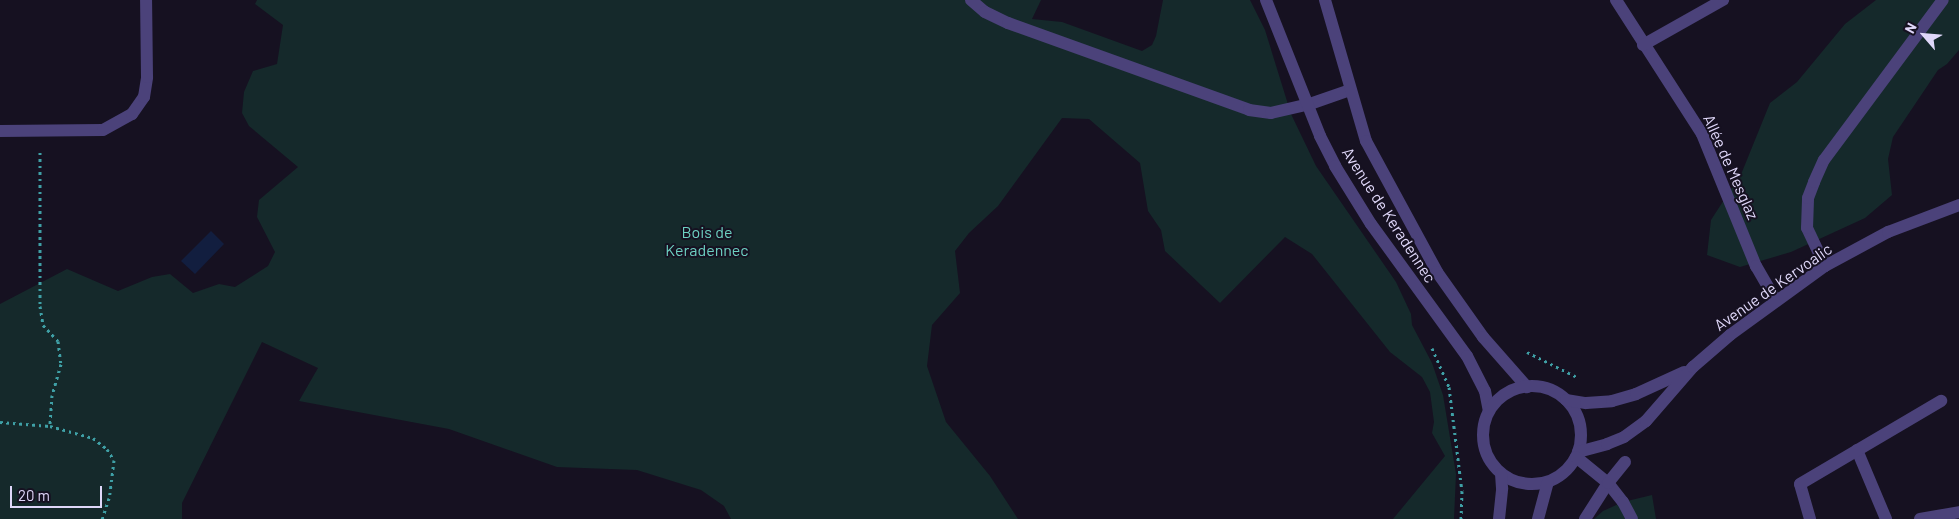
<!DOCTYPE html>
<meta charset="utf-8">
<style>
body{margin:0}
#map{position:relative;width:1959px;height:519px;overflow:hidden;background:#161121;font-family:Barlow,sans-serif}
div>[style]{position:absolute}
.green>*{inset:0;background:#15292b}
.water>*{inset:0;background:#121e3f}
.path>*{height:3px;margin-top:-1.5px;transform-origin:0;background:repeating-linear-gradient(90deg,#3fa0a6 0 2.5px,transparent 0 6.5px)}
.minor>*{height:12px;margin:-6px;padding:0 6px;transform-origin:6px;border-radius:6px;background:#4b427a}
.minor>.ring{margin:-6px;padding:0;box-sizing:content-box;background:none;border:12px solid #4b427a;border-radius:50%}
span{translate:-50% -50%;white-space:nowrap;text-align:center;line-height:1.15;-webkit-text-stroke:4px #161121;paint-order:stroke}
.street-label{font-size:16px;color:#dfd7f9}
.park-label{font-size:16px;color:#6dd0c2}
.north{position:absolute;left:1899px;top:10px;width:50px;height:50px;-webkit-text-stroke:4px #161121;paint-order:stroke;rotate:297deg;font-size:14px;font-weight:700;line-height:20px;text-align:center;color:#dfd7f9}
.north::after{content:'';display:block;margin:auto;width:18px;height:22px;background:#dfd7f9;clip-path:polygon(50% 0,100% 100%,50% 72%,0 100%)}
.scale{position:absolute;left:10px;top:486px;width:92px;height:22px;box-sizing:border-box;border:2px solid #dfd7f9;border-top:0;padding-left:6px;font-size:15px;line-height:18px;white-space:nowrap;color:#dfd7f9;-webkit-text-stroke:4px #161121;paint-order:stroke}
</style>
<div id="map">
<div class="green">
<i style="clip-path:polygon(257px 0,1041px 0,1032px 19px,1062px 22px,1142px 51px,1152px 45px,1156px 36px,1163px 0,1250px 0,1265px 30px,1291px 114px,1316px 166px,1396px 282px,1411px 314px,1412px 325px,1432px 363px,1443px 395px,1456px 474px,1454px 519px,1393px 519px,1445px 456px,1432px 433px,1434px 422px,1430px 392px,1422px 377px,1390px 352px,1312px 254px,1285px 237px,1220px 303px,1165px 251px,1161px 230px,1148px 211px,1140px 163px,1089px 119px,1062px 118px,998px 206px,969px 233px,955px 251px,960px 293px,932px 325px,927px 366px,946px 422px,990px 476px,1018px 519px,731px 519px,724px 506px,701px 490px,637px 470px,557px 467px,449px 429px,299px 401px,318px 368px,262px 342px,182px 503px,182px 519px,0 519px,0 304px,67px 269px,118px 291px,152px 277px,170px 274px,193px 293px,219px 284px,235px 287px,268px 266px,275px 252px,257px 217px,259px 200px,298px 167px,249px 126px,242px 113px,244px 92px,253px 71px,277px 64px,283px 25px,255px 4px)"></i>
<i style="clip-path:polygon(1876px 0,1959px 0,1959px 50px,1947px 64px,1938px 70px,1893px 137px,1888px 159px,1892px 195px,1865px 218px,1791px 252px,1740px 267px,1707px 255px,1711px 220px,1742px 172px,1770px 103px,1797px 82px,1845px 24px)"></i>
<i style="clip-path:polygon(1652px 495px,1656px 519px,1594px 519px,1603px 511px,1623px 502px)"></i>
</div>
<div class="water">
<i style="clip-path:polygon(211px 231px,224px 244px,195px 274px,181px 261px)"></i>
</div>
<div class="path">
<i style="left:40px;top:152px;width:154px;rotate:90deg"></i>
<i style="left:40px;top:306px;width:19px;rotate:81deg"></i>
<i style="left:43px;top:325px;width:22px;rotate:47deg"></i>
<i style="left:58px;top:341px;width:23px;rotate:83deg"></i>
<i style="left:61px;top:364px;width:32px;rotate:106deg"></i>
<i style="left:52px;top:395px;width:31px;rotate:94deg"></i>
<i style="left:1432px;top:348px;width:43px;rotate:66.4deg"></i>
<i style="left:1449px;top:387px;width:105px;rotate:82.9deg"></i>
<i style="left:1462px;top:491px;width:28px;rotate:92deg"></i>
<i style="left:1527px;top:352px;width:58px;rotate:26.6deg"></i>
<i style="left:0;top:422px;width:50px;rotate:4.6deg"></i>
<i style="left:50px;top:426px;width:45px;rotate:15.6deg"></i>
<i style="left:93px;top:438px;width:18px;rotate:38deg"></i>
<i style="left:107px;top:449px;width:13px;rotate:58deg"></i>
<i style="left:114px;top:460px;width:38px;rotate:97deg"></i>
<i style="left:109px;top:498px;width:22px;rotate:108deg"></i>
</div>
<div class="minor">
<i style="left:971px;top:0;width:18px;rotate:41deg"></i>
<i style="left:985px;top:12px;width:25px;rotate:26deg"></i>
<i style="left:1008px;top:23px;width:256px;rotate:19.8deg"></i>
<i style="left:1249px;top:110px;width:22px;rotate:8deg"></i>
<i style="left:1271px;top:113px;width:37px;rotate:-13deg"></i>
<i style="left:1307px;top:105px;width:46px;rotate:-19.2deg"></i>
<i style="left:1266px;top:0;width:146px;rotate:68.3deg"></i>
<i style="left:1320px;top:136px;width:34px;rotate:63deg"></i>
<i style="left:1335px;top:166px;width:68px;rotate:58.2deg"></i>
<i style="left:1371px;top:224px;width:163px;rotate:54deg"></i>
<i style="left:1467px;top:356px;width:39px;rotate:63deg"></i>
<i style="left:1485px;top:391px;width:20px;rotate:79deg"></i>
<i style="left:1325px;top:0;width:147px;rotate:73.8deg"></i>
<i style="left:1366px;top:141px;width:149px;rotate:61.5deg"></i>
<i style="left:1437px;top:272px;width:80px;rotate:54.7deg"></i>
<i style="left:1483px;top:337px;width:67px;rotate:48.7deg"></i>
<i style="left:1616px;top:0;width:159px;rotate:57.3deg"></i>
<i style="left:1702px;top:134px;width:143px;rotate:67.8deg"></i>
<i style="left:1756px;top:266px;width:39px;rotate:60deg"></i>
<i style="left:1643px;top:45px;width:92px;rotate:-29.4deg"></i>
<i style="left:0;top:131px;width:103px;rotate:-0.6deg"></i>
<i style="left:103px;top:130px;width:33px;rotate:-29deg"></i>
<i style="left:132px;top:114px;width:21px;rotate:-55deg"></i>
<i style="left:144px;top:97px;width:20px;rotate:-81deg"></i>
<i style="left:147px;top:77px;width:77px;rotate:-90.7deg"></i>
<i style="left:1825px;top:266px;width:42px;rotate:-115.3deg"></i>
<i style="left:1807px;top:228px;width:30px;rotate:-88deg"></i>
<i style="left:1808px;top:198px;width:17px;rotate:-69deg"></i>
<i style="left:1814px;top:182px;width:24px;rotate:-66deg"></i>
<i style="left:1824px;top:160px;width:199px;rotate:-53.4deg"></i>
<i class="ring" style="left:1483px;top:386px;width:86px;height:86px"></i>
<i style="left:1566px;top:400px;width:20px;rotate:9deg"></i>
<i style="left:1586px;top:403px;width:26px;rotate:-4deg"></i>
<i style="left:1612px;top:401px;width:25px;rotate:-16deg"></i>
<i style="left:1636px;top:394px;width:53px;rotate:-24.6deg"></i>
<i style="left:1857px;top:450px;width:75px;rotate:67.2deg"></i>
<i style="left:1578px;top:452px;width:30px;rotate:-15deg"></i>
<i style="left:1607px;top:444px;width:18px;rotate:-22deg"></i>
<i style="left:1624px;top:437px;width:27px;rotate:-36deg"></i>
<i style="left:1646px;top:421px;width:72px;rotate:-49deg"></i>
<i style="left:1693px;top:367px;width:49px;rotate:-40.9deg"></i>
<i style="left:1730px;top:335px;width:117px;rotate:-36deg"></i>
<i style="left:1825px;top:266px;width:72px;rotate:-28.4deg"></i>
<i style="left:1888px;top:232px;width:76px;rotate:-20.8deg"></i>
<i style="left:1576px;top:457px;width:41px;rotate:39.1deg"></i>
<i style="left:1608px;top:483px;width:24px;rotate:52deg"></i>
<i style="left:1623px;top:502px;width:19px;rotate:62deg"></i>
<i style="left:1499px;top:519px;width:31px;rotate:-84deg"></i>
<i style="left:1502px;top:488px;width:14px;rotate:-94deg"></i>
<i style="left:1538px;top:519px;width:38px;rotate:-75deg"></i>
<i style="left:1585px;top:519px;width:43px;rotate:-57.4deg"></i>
<i style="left:1608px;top:483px;width:27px;rotate:-51deg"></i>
<i style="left:1810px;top:519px;width:36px;rotate:-106deg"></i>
<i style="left:1800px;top:484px;width:164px;rotate:-30.5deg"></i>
<i style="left:1920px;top:519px;width:40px;rotate:-10deg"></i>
</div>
<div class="street-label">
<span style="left:1731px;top:167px;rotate:66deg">Allée de Mesglaz</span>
<span style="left:1389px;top:215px;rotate:57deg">Avenue de Keradennec</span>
<span style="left:1773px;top:287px;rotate:-35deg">Avenue de Kervoalic</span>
</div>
<div class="park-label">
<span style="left:707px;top:241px">Bois de<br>Keradennec</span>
</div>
<div class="north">N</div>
<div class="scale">20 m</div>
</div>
